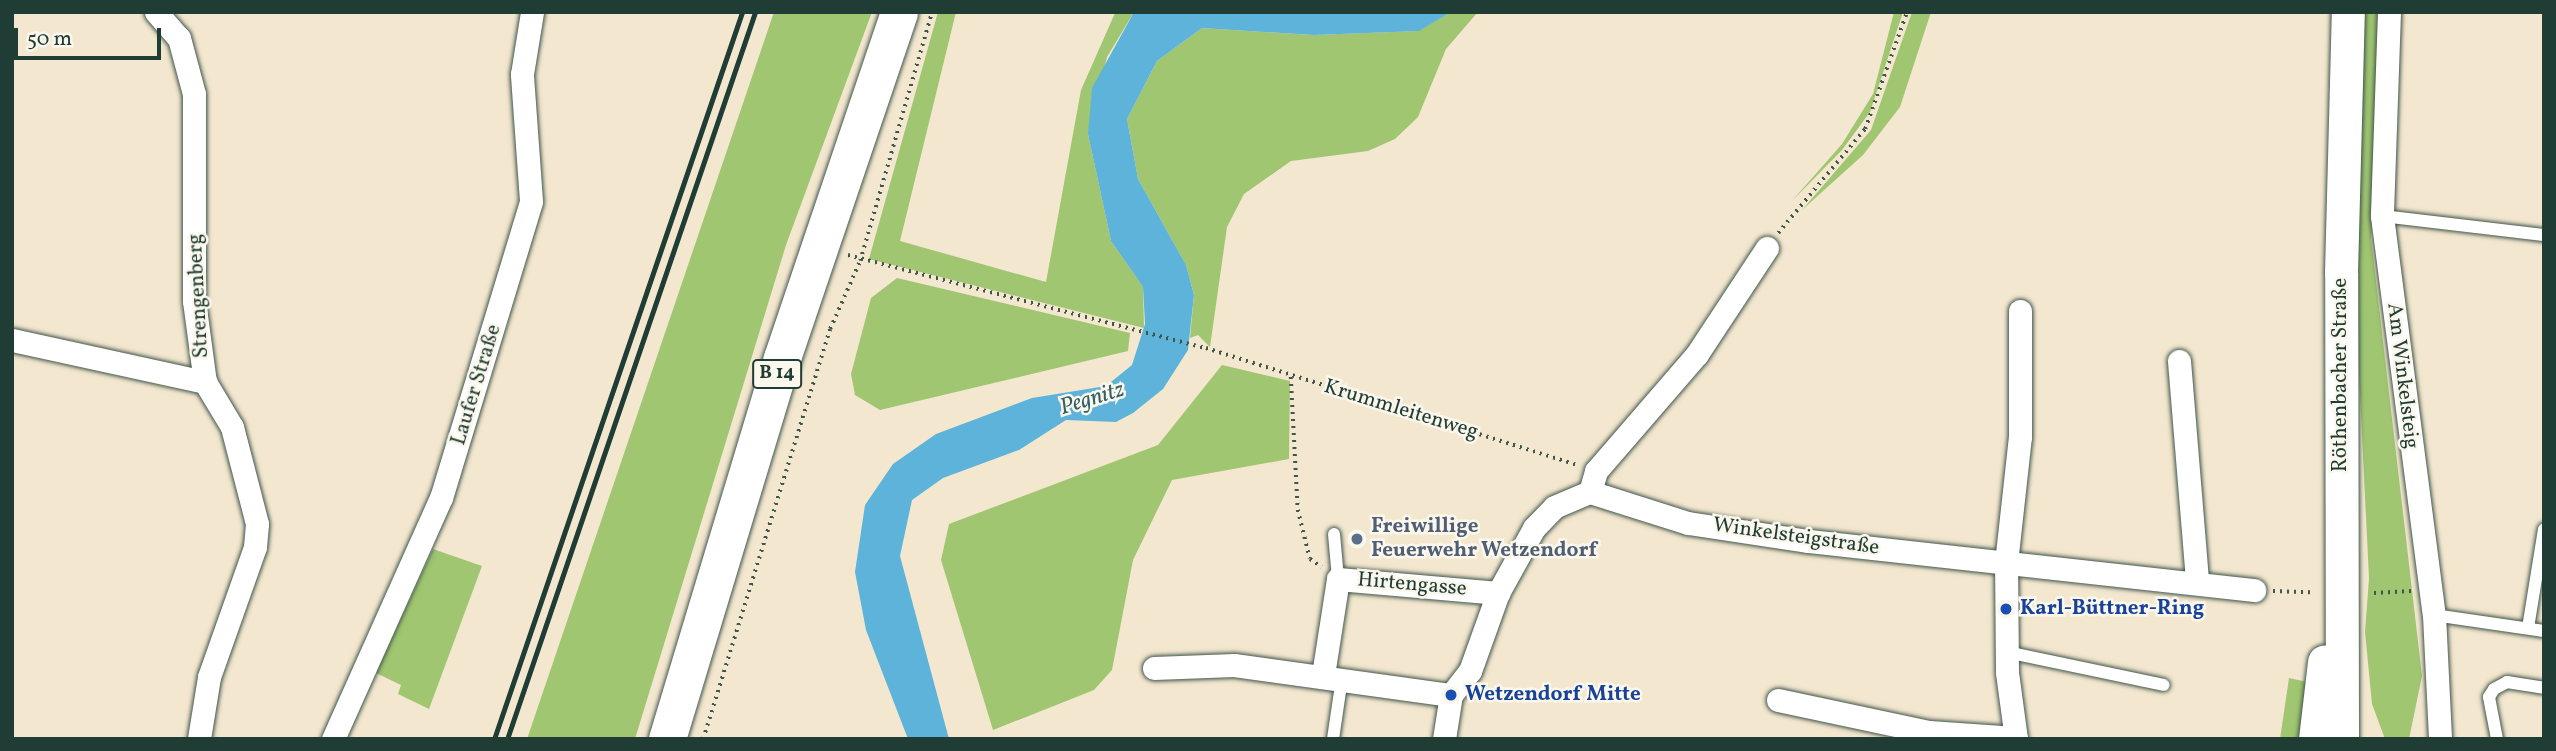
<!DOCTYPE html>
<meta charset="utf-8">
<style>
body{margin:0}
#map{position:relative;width:2556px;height:751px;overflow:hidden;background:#f4e7cf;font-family:Vollkorn,serif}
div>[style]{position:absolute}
.green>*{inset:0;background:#a0c671}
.water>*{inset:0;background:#5db3d9}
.path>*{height:3.5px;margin-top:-1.75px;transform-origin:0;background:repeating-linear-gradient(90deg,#3f564b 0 2px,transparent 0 7px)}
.roads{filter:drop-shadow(0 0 2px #3f564b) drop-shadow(0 0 2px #3f564b)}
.service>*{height:12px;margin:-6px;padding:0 6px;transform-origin:6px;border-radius:6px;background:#fff}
.minor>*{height:23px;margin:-11.5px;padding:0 11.5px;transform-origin:11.5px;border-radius:11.5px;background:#fff}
.secondary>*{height:33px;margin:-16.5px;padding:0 16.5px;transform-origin:16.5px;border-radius:16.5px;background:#fff}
.primary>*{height:37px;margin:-18.5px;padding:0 18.5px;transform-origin:18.5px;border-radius:18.5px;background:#fff}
.rail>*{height:5px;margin:-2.5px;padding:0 2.5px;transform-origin:2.5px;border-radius:2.5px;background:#1f3d34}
.dots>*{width:19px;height:19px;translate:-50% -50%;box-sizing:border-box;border:4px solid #fbf7ec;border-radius:50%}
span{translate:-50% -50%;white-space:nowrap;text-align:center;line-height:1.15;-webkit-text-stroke:5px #fbf7ec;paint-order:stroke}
.shield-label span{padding:2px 5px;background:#fbf7ec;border:2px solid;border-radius:5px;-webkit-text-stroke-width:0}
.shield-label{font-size:19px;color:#1f3d34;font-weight:700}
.street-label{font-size:21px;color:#1f3d34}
.service-label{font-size:21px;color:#4e5e75;font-weight:700}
.left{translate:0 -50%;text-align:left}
.transit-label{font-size:21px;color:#164399;font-weight:700}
.water-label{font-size:23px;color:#326066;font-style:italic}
.frame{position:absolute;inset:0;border:14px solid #1f3d34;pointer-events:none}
.scale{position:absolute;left:14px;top:28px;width:147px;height:32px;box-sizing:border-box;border:4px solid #1f3d34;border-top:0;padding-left:9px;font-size:21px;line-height:24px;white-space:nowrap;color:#1f3d34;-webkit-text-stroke:5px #fbf7ec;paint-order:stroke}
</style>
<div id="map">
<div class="green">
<i style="clip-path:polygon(774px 12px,872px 12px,786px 245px,635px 739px,527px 739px)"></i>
<i style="clip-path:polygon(938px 12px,956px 12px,900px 241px,1046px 282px,1081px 90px,1115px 13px,1134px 12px,1107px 57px,1088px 134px,1111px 241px,1143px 287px,1144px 328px,869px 259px)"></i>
<i style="clip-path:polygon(1451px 12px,1478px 12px,1446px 49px,1418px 117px,1395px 139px,1368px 151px,1291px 161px,1244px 194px,1227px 227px,1210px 347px,1198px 335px,1190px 338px,1194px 295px,1186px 265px,1138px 179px,1127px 119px,1157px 61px,1202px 28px,1313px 35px,1418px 31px)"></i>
<i style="clip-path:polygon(1894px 12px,1903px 12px,1870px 112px,1842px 150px,1791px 202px,1842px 144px,1873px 94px)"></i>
<i style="clip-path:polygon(1912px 12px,1931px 12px,1900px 107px,1863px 155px,1802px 210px,1871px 130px)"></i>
<i style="clip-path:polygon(2363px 12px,2380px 12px,2371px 238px,2422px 676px,2409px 739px,2385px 739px,2372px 704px,2365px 632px,2369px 578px,2357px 334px)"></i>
<i style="clip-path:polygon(897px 278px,1130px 333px,1128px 351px,880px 410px,855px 395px,851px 374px,871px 298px)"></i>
<i style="clip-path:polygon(1222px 365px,1290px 381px,1289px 459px,1172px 480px,1133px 560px,1112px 670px,1094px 690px,993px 730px,941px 560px,949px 524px,1158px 445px)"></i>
<i style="clip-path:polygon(433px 549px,482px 566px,429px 709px,398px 694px,401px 685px,376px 673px)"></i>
<i style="clip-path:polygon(2289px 678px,2316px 684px,2309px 739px,2280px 739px)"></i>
</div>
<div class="water">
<i style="clip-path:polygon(1134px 12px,1451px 12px,1419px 31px,1314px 35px,1202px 28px,1157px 61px,1127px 119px,1138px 179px,1186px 265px,1194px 295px,1188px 350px,1163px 389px,1133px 413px,1116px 422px,1066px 420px,1019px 450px,943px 478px,912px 500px,900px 556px,949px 739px,908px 739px,866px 630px,855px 572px,865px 505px,893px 464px,936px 434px,1032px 398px,1106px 386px,1132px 365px,1145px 324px,1143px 287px,1111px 241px,1088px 134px,1092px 88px)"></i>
</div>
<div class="path">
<i style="left:1778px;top:233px;width:136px;rotate:-50.1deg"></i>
<i style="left:1865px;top:129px;width:124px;rotate:-70.3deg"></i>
<i style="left:848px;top:255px;width:370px;rotate:14.6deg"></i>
<i style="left:1206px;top:348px;width:389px;rotate:17.5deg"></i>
<i style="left:1291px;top:377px;width:133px;rotate:87deg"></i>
<i style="left:1298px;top:510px;width:50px;rotate:76.2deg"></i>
<i style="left:1310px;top:559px;width:14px;rotate:34deg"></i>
<i style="left:2273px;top:591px;width:37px;rotate:2deg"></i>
<i style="left:2374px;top:593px;width:37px;rotate:-3deg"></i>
<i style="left:703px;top:739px;width:429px;rotate:-72.8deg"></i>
<i style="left:830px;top:329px;width:74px;rotate:-66.2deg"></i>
<i style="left:860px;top:261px;width:259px;rotate:-73.9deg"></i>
</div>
<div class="roads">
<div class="service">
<i style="left:2382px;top:216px;width:163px;rotate:6.7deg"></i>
<i style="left:1334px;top:534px;width:45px;rotate:84.9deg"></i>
<i style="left:2434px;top:615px;width:111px;rotate:8.3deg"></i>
<i style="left:2528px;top:628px;width:100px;rotate:-80.8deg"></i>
<i style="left:2007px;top:652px;width:160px;rotate:11.9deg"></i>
<i style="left:1333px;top:739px;width:62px;rotate:-81.6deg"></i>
<i style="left:2497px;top:739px;width:43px;rotate:-100.8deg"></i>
<i style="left:2489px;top:697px;width:9px;rotate:-58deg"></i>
<i style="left:2494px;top:689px;width:15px;rotate:-28deg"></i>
<i style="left:2507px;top:682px;width:37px;rotate:9deg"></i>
</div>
<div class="minor">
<i style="left:156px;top:12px;width:35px;rotate:49deg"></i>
<i style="left:179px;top:38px;width:58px;rotate:75deg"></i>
<i style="left:194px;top:94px;width:207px;rotate:90deg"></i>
<i style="left:194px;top:301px;width:82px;rotate:82.3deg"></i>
<i style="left:205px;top:382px;width:52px;rotate:59deg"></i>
<i style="left:232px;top:427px;width:100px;rotate:75.5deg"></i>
<i style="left:257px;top:524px;width:23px;rotate:95deg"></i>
<i style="left:255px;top:547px;width:138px;rotate:109.5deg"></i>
<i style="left:209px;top:677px;width:63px;rotate:99.2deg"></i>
<i style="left:2389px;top:12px;width:204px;rotate:92deg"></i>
<i style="left:2382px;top:216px;width:402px;rotate:82.6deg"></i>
<i style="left:2434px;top:615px;width:124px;rotate:87.2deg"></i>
<i style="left:12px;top:340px;width:198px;rotate:12.3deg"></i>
<i style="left:2179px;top:361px;width:222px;rotate:85.3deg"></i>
<i style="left:1590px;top:492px;width:103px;rotate:17.6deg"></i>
<i style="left:1688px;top:523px;width:122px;rotate:8.5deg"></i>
<i style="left:1809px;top:541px;width:448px;rotate:6.3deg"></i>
<i style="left:1590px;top:492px;width:22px;rotate:-74deg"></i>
<i style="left:1596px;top:471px;width:155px;rotate:-49.2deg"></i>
<i style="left:1697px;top:354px;width:127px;rotate:-56.6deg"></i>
<i style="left:1154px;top:668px;width:80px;rotate:-2.1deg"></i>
<i style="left:1234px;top:665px;width:219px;rotate:7.9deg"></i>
<i style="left:1323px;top:675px;width:97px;rotate:-81.1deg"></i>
<i style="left:1338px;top:579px;width:161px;rotate:5deg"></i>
<i style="left:1778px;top:700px;width:154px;rotate:12deg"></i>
<i style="left:1929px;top:732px;width:87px;rotate:3.9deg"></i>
<i style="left:333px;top:739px;width:264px;rotate:-65.9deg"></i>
<i style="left:441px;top:498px;width:310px;rotate:-73.1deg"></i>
<i style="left:531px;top:201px;width:127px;rotate:-94.1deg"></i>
<i style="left:522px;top:74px;width:63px;rotate:-80.8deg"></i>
<i style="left:1444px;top:739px;width:45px;rotate:-81deg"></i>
<i style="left:1451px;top:695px;width:31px;rotate:-52deg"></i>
<i style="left:1470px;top:671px;width:83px;rotate:-70.3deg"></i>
<i style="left:1498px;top:593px;width:74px;rotate:-61deg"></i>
<i style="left:1534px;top:528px;width:29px;rotate:-46deg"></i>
<i style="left:1554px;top:507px;width:39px;rotate:-23deg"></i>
<i style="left:2016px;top:739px;width:68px;rotate:-97.7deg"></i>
<i style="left:2007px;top:672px;width:109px;rotate:-90.5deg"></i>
<i style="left:2006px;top:563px;width:127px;rotate:-83.7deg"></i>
<i style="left:2020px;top:437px;width:126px;rotate:-90deg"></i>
</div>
<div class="secondary">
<i style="left:2315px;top:739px;width:78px;rotate:-83.3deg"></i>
<i style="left:2342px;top:739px;width:466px;rotate:-90.1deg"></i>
<i style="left:2341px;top:273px;width:261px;rotate:-88.5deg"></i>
</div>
<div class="primary">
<i style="left:667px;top:739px;width:398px;rotate:-73.2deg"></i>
<i style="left:782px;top:358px;width:365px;rotate:-71.3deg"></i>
</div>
</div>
<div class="rail">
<i style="left:494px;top:739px;width:768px;rotate:-71.16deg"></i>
<i style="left:507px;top:739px;width:768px;rotate:-71.16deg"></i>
</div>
<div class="dots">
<i style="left:1357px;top:539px;background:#5c6f8a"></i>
<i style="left:2006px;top:609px;background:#1a4fb4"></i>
<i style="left:1451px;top:695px;background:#1a4fb4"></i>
</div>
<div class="shield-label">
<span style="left:777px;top:374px">B 14</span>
</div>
<div class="street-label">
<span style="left:199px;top:296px;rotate:-93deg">Strengenberg</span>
<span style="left:2341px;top:375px;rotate:-90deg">Röthenbacher Straße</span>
<span style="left:2402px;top:376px;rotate:83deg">Am Winkelsteig</span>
<span style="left:477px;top:385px;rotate:-73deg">Laufer Straße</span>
<span style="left:1401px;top:410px;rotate:17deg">Krummleitenweg</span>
<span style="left:1796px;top:537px;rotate:8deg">Winkelsteigstraße</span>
<span style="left:1412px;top:585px;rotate:5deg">Hirtengasse</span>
</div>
<div class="service-label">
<span class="left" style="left:1371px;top:539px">Freiwillige<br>Feuerwehr Wetzendorf</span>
</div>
<div class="transit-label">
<span class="left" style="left:2020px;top:609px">Karl-Büttner-Ring</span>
<span class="left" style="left:1465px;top:695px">Wetzendorf Mitte</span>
</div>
<div class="water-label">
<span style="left:1092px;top:399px;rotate:-17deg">Pegnitz</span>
</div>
<div class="frame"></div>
<div class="scale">50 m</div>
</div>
